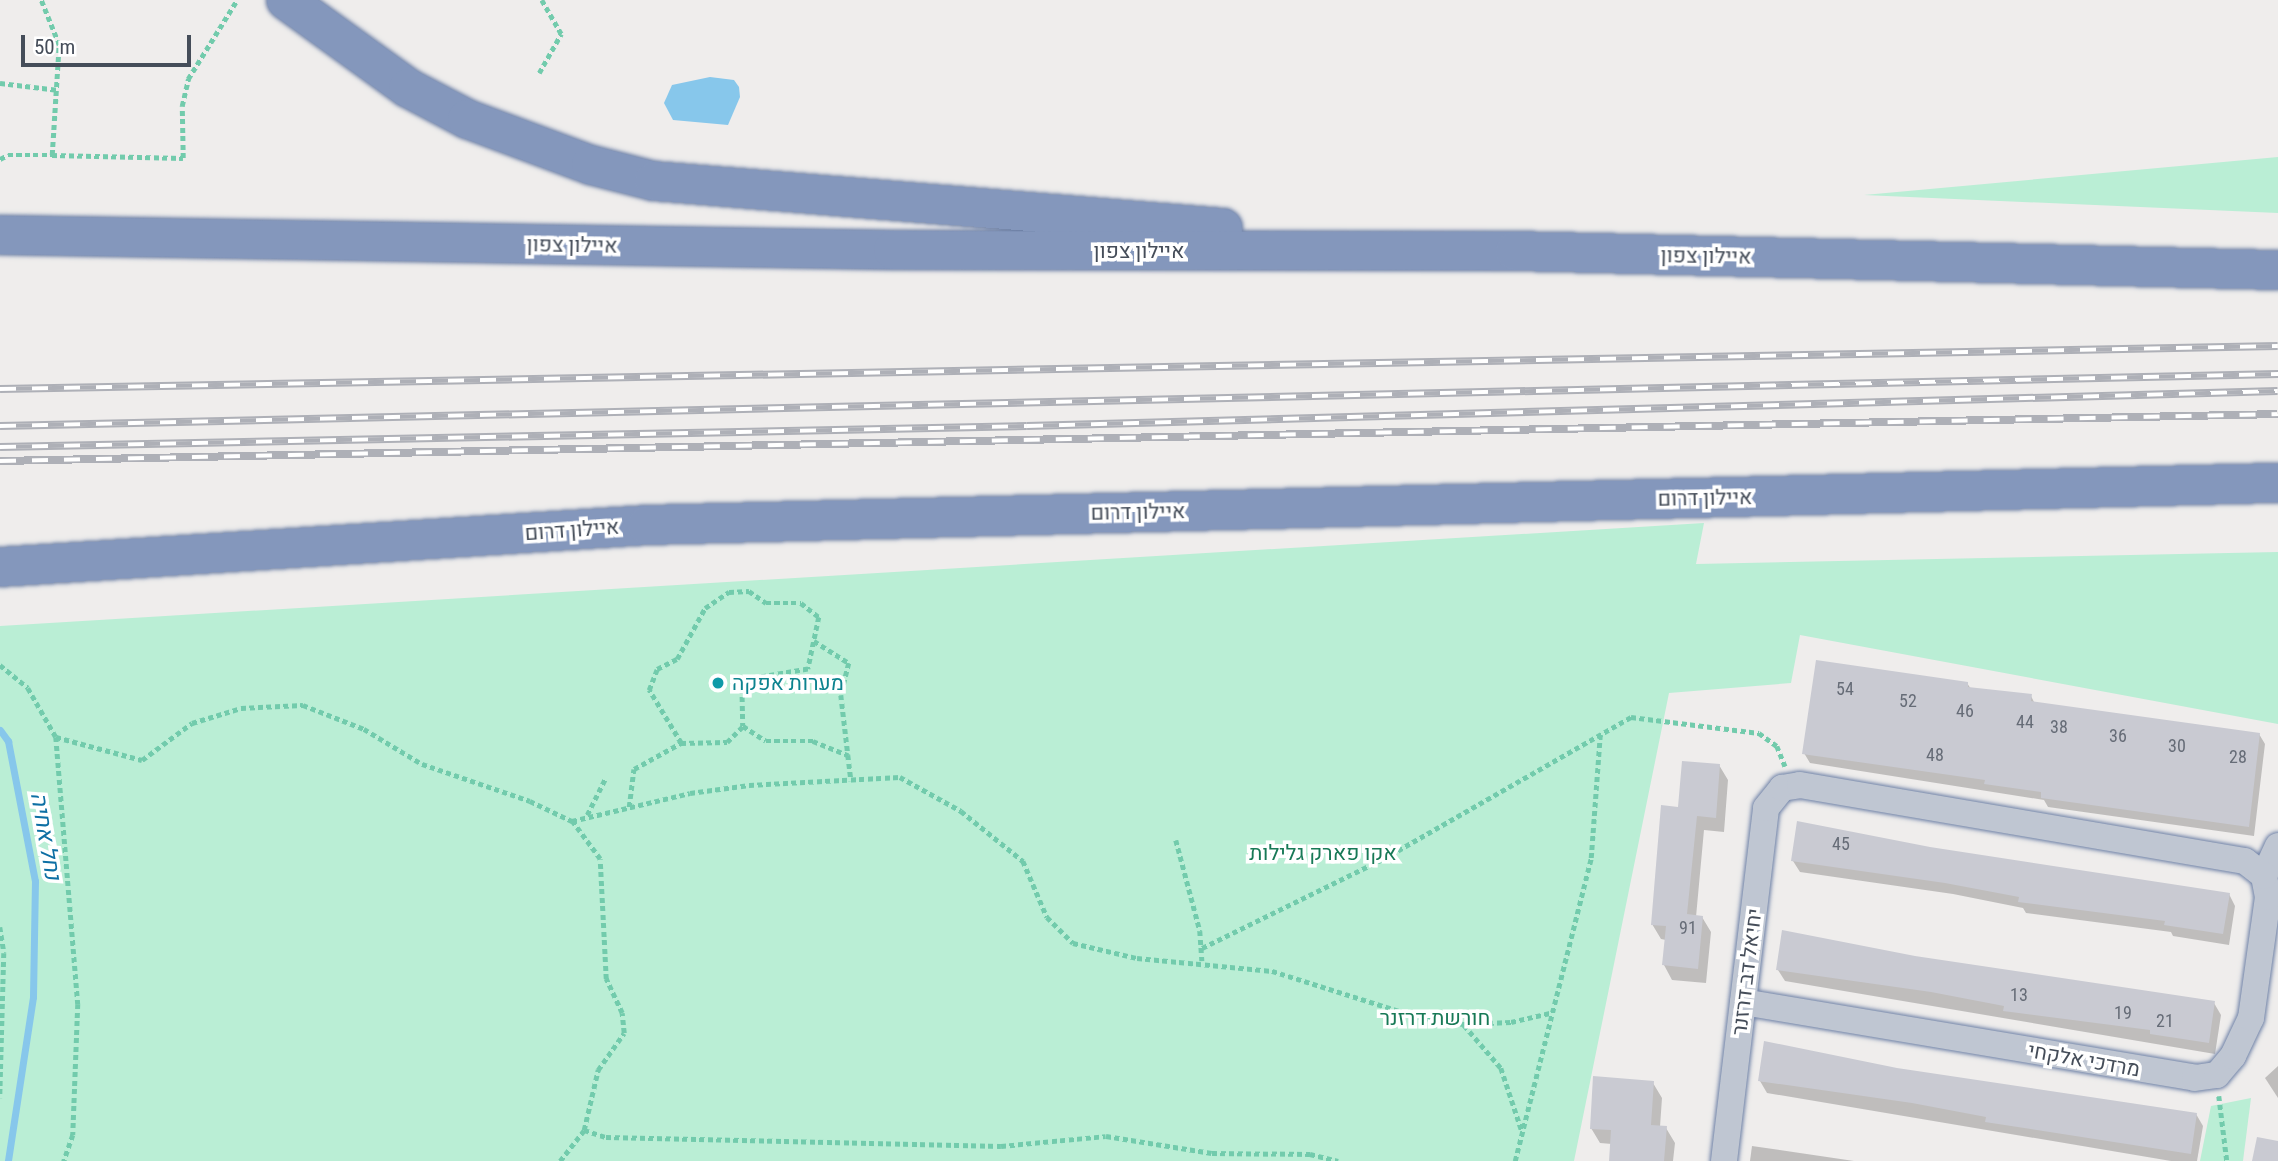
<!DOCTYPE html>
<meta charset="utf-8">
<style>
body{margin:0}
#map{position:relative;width:2278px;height:1161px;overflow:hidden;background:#efedec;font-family:"Roboto Condensed",Heebo,sans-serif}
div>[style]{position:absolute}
.green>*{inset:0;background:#baeed5}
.water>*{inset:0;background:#87c7eb}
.shadow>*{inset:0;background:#0003}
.stream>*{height:7px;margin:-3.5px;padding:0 3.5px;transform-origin:3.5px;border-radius:3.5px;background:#87c7eb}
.building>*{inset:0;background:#c9cad2}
.path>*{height:4.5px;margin-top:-2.25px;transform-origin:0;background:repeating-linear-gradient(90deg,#72cbac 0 5px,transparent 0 8.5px)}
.roads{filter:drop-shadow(0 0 2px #6f82a7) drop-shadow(0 0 2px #6f82a7)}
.street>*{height:26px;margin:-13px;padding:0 13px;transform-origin:13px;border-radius:13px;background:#bfc6d2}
.highway>*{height:38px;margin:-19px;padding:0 19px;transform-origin:19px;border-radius:19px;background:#8497bc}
.rail>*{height:8px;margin-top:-4px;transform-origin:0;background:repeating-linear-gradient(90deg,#fff 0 16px,#aeb0b7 0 32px);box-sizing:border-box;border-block:2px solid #aeb0b7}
.dots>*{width:19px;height:19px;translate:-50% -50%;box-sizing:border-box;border:4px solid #fff;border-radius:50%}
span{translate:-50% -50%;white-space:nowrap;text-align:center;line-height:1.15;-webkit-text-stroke:7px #fff;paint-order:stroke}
.number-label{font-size:18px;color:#666c77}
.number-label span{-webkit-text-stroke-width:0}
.street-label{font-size:21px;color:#454d59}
.culture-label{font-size:21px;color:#0d838f}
.left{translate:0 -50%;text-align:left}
.park-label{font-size:21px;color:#177956}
.water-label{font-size:23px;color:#0d6fa4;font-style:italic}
.scale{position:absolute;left:21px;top:35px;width:170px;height:32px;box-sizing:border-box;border:4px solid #454d59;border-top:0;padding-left:9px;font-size:21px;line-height:24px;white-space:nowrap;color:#454d59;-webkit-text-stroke:5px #fff;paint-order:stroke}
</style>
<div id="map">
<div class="green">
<i style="clip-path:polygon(2278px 157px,2278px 213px,1864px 195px)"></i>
<i style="clip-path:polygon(1704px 523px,1696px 564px,2278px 552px,2278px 724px,1800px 635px,1791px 683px,1669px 693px,1574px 1161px,0 1161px,0 626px)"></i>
<i style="clip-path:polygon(2251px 1098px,2243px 1161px,2200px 1161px,2211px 1106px)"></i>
</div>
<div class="water">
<i style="clip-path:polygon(710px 77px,734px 80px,739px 87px,740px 97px,728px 125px,673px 120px,664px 103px,672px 85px)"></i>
</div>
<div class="shadow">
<i style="clip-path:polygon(1967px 683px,1971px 689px,2031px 696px,2035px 704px,2259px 734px,2265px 744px,2254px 836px,2048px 807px,2044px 800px,1810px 763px,1804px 753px)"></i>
<i style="clip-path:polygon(1719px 765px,1728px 780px,1724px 832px,1704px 830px,1696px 917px,1702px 917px,1711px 932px,1706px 983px,1672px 980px,1664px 965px,1666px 940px,1661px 939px,1652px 924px,1679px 808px)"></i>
<i style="clip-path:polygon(1929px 849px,2229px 894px,2235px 906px,2229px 945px,2173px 936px,2171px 932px,2026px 913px,2023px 908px,1953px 894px,1800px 872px,1793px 861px)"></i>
<i style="clip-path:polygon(1915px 958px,2214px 1003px,2221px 1015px,2215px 1054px,1785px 981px,1778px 970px)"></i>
<i style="clip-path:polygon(2278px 1066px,2278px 1098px,2265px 1078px)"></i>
<i style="clip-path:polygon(1760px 1081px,2196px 1114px,2203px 1126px,2197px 1161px,2171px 1161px,1767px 1093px)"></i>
<i style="clip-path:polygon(1653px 1083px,1662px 1098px,1660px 1127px,1666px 1128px,1675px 1143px,1673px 1161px,1610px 1161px,1612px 1144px,1600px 1143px,1591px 1128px)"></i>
<i style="clip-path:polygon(1752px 1146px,1854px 1161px,1750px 1161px)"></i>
</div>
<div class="stream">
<i style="left:0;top:730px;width:14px;rotate:54deg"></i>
<i style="left:8px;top:741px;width:143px;rotate:79.1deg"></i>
<i style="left:35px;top:881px;width:116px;rotate:91deg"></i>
<i style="left:33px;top:997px;width:166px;rotate:98.7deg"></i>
</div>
<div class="building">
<i style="clip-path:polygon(1816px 660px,1968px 682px,1968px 687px,2032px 694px,2031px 701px,2260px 733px,2249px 827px,2041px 798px,2041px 792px,1984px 784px,1985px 780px,1802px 754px)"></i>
<i style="clip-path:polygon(1682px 761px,1720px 764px,1716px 818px,1697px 816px,1687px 914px,1703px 916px,1698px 969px,1662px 965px,1666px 926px,1651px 925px,1661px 805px,1678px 807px)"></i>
<i style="clip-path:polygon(1797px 821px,1930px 847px,2230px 893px,2223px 934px,2164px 925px,2165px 921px,2018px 902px,2019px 897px,1945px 883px,1791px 861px)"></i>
<i style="clip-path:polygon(1782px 930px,1915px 956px,2215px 1001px,2209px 1043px,2150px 1034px,2150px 1030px,2003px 1011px,2004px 1006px,1931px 992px,1776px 970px)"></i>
<i style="clip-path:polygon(1764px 1041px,1897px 1068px,2197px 1113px,2191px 1154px,1985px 1122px,1986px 1117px,1912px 1103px,1758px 1081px)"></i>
<i style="clip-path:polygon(1593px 1076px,1654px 1081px,1651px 1125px,1667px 1126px,1664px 1161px,1609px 1161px,1611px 1130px,1590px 1129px)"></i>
<i style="clip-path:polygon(2257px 1137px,2278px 1141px,2278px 1161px,2252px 1161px)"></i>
</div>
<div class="path">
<i style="left:539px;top:73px;width:45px;rotate:-60.6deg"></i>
<i style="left:561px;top:34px;width:39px;rotate:-120deg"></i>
<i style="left:0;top:83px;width:59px;rotate:6.8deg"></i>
<i style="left:52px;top:155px;width:131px;rotate:1.3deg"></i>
<i style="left:183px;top:158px;width:52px;rotate:-91.1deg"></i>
<i style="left:182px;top:106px;width:28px;rotate:-77deg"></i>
<i style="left:188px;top:79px;width:93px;rotate:-58.2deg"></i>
<i style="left:0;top:159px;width:9px;rotate:-27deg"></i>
<i style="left:8px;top:155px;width:44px"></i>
<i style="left:52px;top:155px;width:110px;rotate:-86.4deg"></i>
<i style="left:59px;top:45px;width:48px;rotate:-111.8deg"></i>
<i style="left:814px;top:641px;width:41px;rotate:32.2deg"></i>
<i style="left:849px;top:663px;width:33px;rotate:104deg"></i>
<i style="left:841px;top:695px;width:60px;rotate:83.3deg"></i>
<i style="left:0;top:665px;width:36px;rotate:39deg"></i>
<i style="left:28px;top:688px;width:56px;rotate:60.3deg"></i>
<i style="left:56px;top:737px;width:268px;rotate:85.3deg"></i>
<i style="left:78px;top:1004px;width:131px;rotate:92.2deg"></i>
<i style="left:73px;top:1135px;width:28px;rotate:109deg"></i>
<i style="left:56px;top:737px;width:89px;rotate:15deg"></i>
<i style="left:142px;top:760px;width:62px;rotate:-36.5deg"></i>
<i style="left:192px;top:723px;width:51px;rotate:-17deg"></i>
<i style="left:241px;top:708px;width:62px;rotate:-2.8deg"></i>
<i style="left:303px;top:705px;width:66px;rotate:21.5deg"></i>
<i style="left:364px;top:729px;width:68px;rotate:31.1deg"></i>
<i style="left:422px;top:764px;width:114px;rotate:18.9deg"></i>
<i style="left:530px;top:801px;width:47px;rotate:25.5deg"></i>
<i style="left:572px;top:821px;width:121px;rotate:-13.3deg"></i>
<i style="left:690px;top:793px;width:60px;rotate:-7.7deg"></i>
<i style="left:749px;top:785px;width:151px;rotate:-3deg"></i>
<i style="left:900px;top:777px;width:70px;rotate:29.1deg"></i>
<i style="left:961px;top:811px;width:80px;rotate:38.9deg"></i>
<i style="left:1023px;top:861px;width:61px;rotate:66.8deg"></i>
<i style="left:1047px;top:917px;width:37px;rotate:45deg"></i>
<i style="left:1073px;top:943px;width:66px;rotate:13.2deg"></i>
<i style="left:1137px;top:958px;width:136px;rotate:5.5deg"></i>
<i style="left:1272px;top:971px;width:153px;rotate:17.5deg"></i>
<i style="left:1418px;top:1017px;width:46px;rotate:8.8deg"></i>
<i style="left:1463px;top:1024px;width:48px;rotate:-2.4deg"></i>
<i style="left:1511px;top:1022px;width:40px;rotate:-13deg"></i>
<i style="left:681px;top:743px;width:62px;rotate:-121.1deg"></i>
<i style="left:649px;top:690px;width:22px;rotate:-69deg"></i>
<i style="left:657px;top:669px;width:22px;rotate:-27deg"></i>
<i style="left:677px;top:659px;width:58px;rotate:-61.2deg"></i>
<i style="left:705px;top:608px;width:29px;rotate:-34deg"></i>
<i style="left:729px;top:592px;width:20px;rotate:-3deg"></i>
<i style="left:749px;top:591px;width:21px;rotate:35deg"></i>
<i style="left:766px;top:603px;width:35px"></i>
<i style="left:801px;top:603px;width:23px;rotate:38deg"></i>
<i style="left:819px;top:617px;width:53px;rotate:101.9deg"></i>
<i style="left:808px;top:669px;width:67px;rotate:170.5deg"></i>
<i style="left:742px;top:680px;width:46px;rotate:88.8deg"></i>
<i style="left:629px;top:807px;width:38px;rotate:-83deg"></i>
<i style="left:634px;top:769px;width:54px;rotate:-29deg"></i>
<i style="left:681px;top:743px;width:46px;rotate:-1.2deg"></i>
<i style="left:727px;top:742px;width:23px;rotate:-45deg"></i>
<i style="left:743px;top:726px;width:27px;rotate:33deg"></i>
<i style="left:766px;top:741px;width:47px"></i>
<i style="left:813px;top:741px;width:38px;rotate:22deg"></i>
<i style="left:848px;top:755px;width:26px;rotate:83deg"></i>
<i style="left:587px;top:815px;width:40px;rotate:-63.4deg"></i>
<i style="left:1176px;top:840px;width:94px;rotate:75.2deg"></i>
<i style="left:1200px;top:931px;width:30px;rotate:86deg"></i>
<i style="left:0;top:927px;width:26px;rotate:81deg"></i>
<i style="left:4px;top:953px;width:145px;rotate:91.6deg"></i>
<i style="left:1202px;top:948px;width:202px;rotate:-26.2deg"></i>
<i style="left:1383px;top:859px;width:286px;rotate:-29.8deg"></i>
<i style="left:1631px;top:717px;width:129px;rotate:7.1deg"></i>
<i style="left:1759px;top:733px;width:22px;rotate:36deg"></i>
<i style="left:1777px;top:746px;width:22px;rotate:68deg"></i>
<i style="left:1464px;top:1025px;width:57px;rotate:49.3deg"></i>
<i style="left:1501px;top:1068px;width:66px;rotate:71.6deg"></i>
<i style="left:2219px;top:1096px;width:65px;rotate:83deg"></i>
<i style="left:584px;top:1130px;width:23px;rotate:18deg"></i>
<i style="left:606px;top:1137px;width:395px;rotate:1.3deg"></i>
<i style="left:1001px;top:1146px;width:105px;rotate:-5.4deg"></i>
<i style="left:1106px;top:1136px;width:107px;rotate:9.1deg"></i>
<i style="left:1212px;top:1153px;width:98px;rotate:0.6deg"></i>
<i style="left:1310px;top:1154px;width:29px;rotate:14deg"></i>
<i style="left:560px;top:1161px;width:39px;rotate:-52deg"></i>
<i style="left:584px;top:1130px;width:62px;rotate:-76.9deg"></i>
<i style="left:598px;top:1070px;width:45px;rotate:-54.9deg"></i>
<i style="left:624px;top:1033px;width:20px;rotate:-96deg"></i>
<i style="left:622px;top:1013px;width:38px;rotate:-115deg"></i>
<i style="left:606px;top:979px;width:120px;rotate:-92.9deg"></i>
<i style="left:600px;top:859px;width:47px;rotate:-126.4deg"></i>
<i style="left:1515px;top:1161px;width:312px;rotate:-75.9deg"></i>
<i style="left:1591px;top:858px;width:124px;rotate:-85.8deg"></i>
</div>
<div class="roads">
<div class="street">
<i style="left:1743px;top:1002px;width:458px;rotate:9.5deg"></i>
<i style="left:2195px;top:1078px;width:22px;rotate:-8deg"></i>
<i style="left:2217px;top:1075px;width:25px;rotate:-50deg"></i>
<i style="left:2233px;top:1056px;width:42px;rotate:-64.7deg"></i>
<i style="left:2251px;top:1018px;width:122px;rotate:-82deg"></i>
<i style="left:2268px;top:897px;width:21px;rotate:-101deg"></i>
<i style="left:2264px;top:876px;width:33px;rotate:-65deg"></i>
<i style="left:1724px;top:1161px;width:355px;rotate:-83.2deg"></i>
<i style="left:1766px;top:808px;width:26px;rotate:-51deg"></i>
<i style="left:1782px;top:788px;width:18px;rotate:-9deg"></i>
<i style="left:1800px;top:785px;width:451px;rotate:9.7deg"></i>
<i style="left:2245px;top:861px;width:24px;rotate:38deg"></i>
</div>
<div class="highway">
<i style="left:286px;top:0;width:150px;rotate:35.8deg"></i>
<i style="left:408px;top:88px;width:67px;rotate:27.7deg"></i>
<i style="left:467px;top:119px;width:132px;rotate:20.4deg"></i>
<i style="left:591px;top:165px;width:65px;rotate:14.3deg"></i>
<i style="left:654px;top:181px;width:571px;rotate:4.72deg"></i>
<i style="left:0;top:235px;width:893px;rotate:0.96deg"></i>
<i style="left:893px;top:250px;width:622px;rotate:0.09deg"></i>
<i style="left:1515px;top:251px;width:763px;rotate:1.43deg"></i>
<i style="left:0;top:567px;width:648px;rotate:-3.71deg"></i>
<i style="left:647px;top:525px;width:1632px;rotate:-1.48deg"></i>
</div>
</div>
<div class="rail">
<i style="left:0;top:389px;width:2278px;rotate:-1.08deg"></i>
<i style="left:0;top:426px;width:2279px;rotate:-1.31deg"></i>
<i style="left:0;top:447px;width:1027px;rotate:-1.17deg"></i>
<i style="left:1027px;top:426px;width:1251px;rotate:-1.6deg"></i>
<i style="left:0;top:461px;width:2278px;rotate:-1.18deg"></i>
</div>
<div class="dots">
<i style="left:718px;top:683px;background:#0f9aa8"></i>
</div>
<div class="number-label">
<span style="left:1845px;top:689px">54</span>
<span style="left:1908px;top:701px">52</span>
<span style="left:1965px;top:711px">46</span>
<span style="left:2025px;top:722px">44</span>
<span style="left:2059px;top:727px">38</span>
<span style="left:2118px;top:736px">36</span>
<span style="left:2177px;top:746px">30</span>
<span style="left:1935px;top:755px">48</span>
<span style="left:2238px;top:757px">28</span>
<span style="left:1841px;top:844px">45</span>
<span style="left:1688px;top:928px">91</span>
<span style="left:2019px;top:995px">13</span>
<span style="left:2123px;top:1013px">19</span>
<span style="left:2165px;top:1021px">21</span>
</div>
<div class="street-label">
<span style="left:572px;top:245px;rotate:1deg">איילון צפון</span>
<span style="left:1139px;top:251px">איילון צפון</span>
<span style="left:1706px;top:256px;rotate:1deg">איילון צפון</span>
<span style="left:1705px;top:498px;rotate:-1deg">איילון דרום</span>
<span style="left:1138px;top:512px;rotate:-1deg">איילון דרום</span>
<span style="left:572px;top:530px;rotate:-4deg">איילון דרום</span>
<span style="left:1747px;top:972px;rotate:-83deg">יחיאל דב דרזנר</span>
<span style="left:2084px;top:1060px;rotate:10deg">מרדכי אלקחי</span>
</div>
<div class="culture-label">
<span class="left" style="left:732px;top:683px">מערות אפקה</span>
</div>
<div class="park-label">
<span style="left:1323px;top:853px">אקו פארק גלילות</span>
<span style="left:1435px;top:1018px">חורשת דרזנר</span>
</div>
<div class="water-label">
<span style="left:45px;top:836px;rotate:80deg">נחל אחיה</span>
</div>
<div class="scale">50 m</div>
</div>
